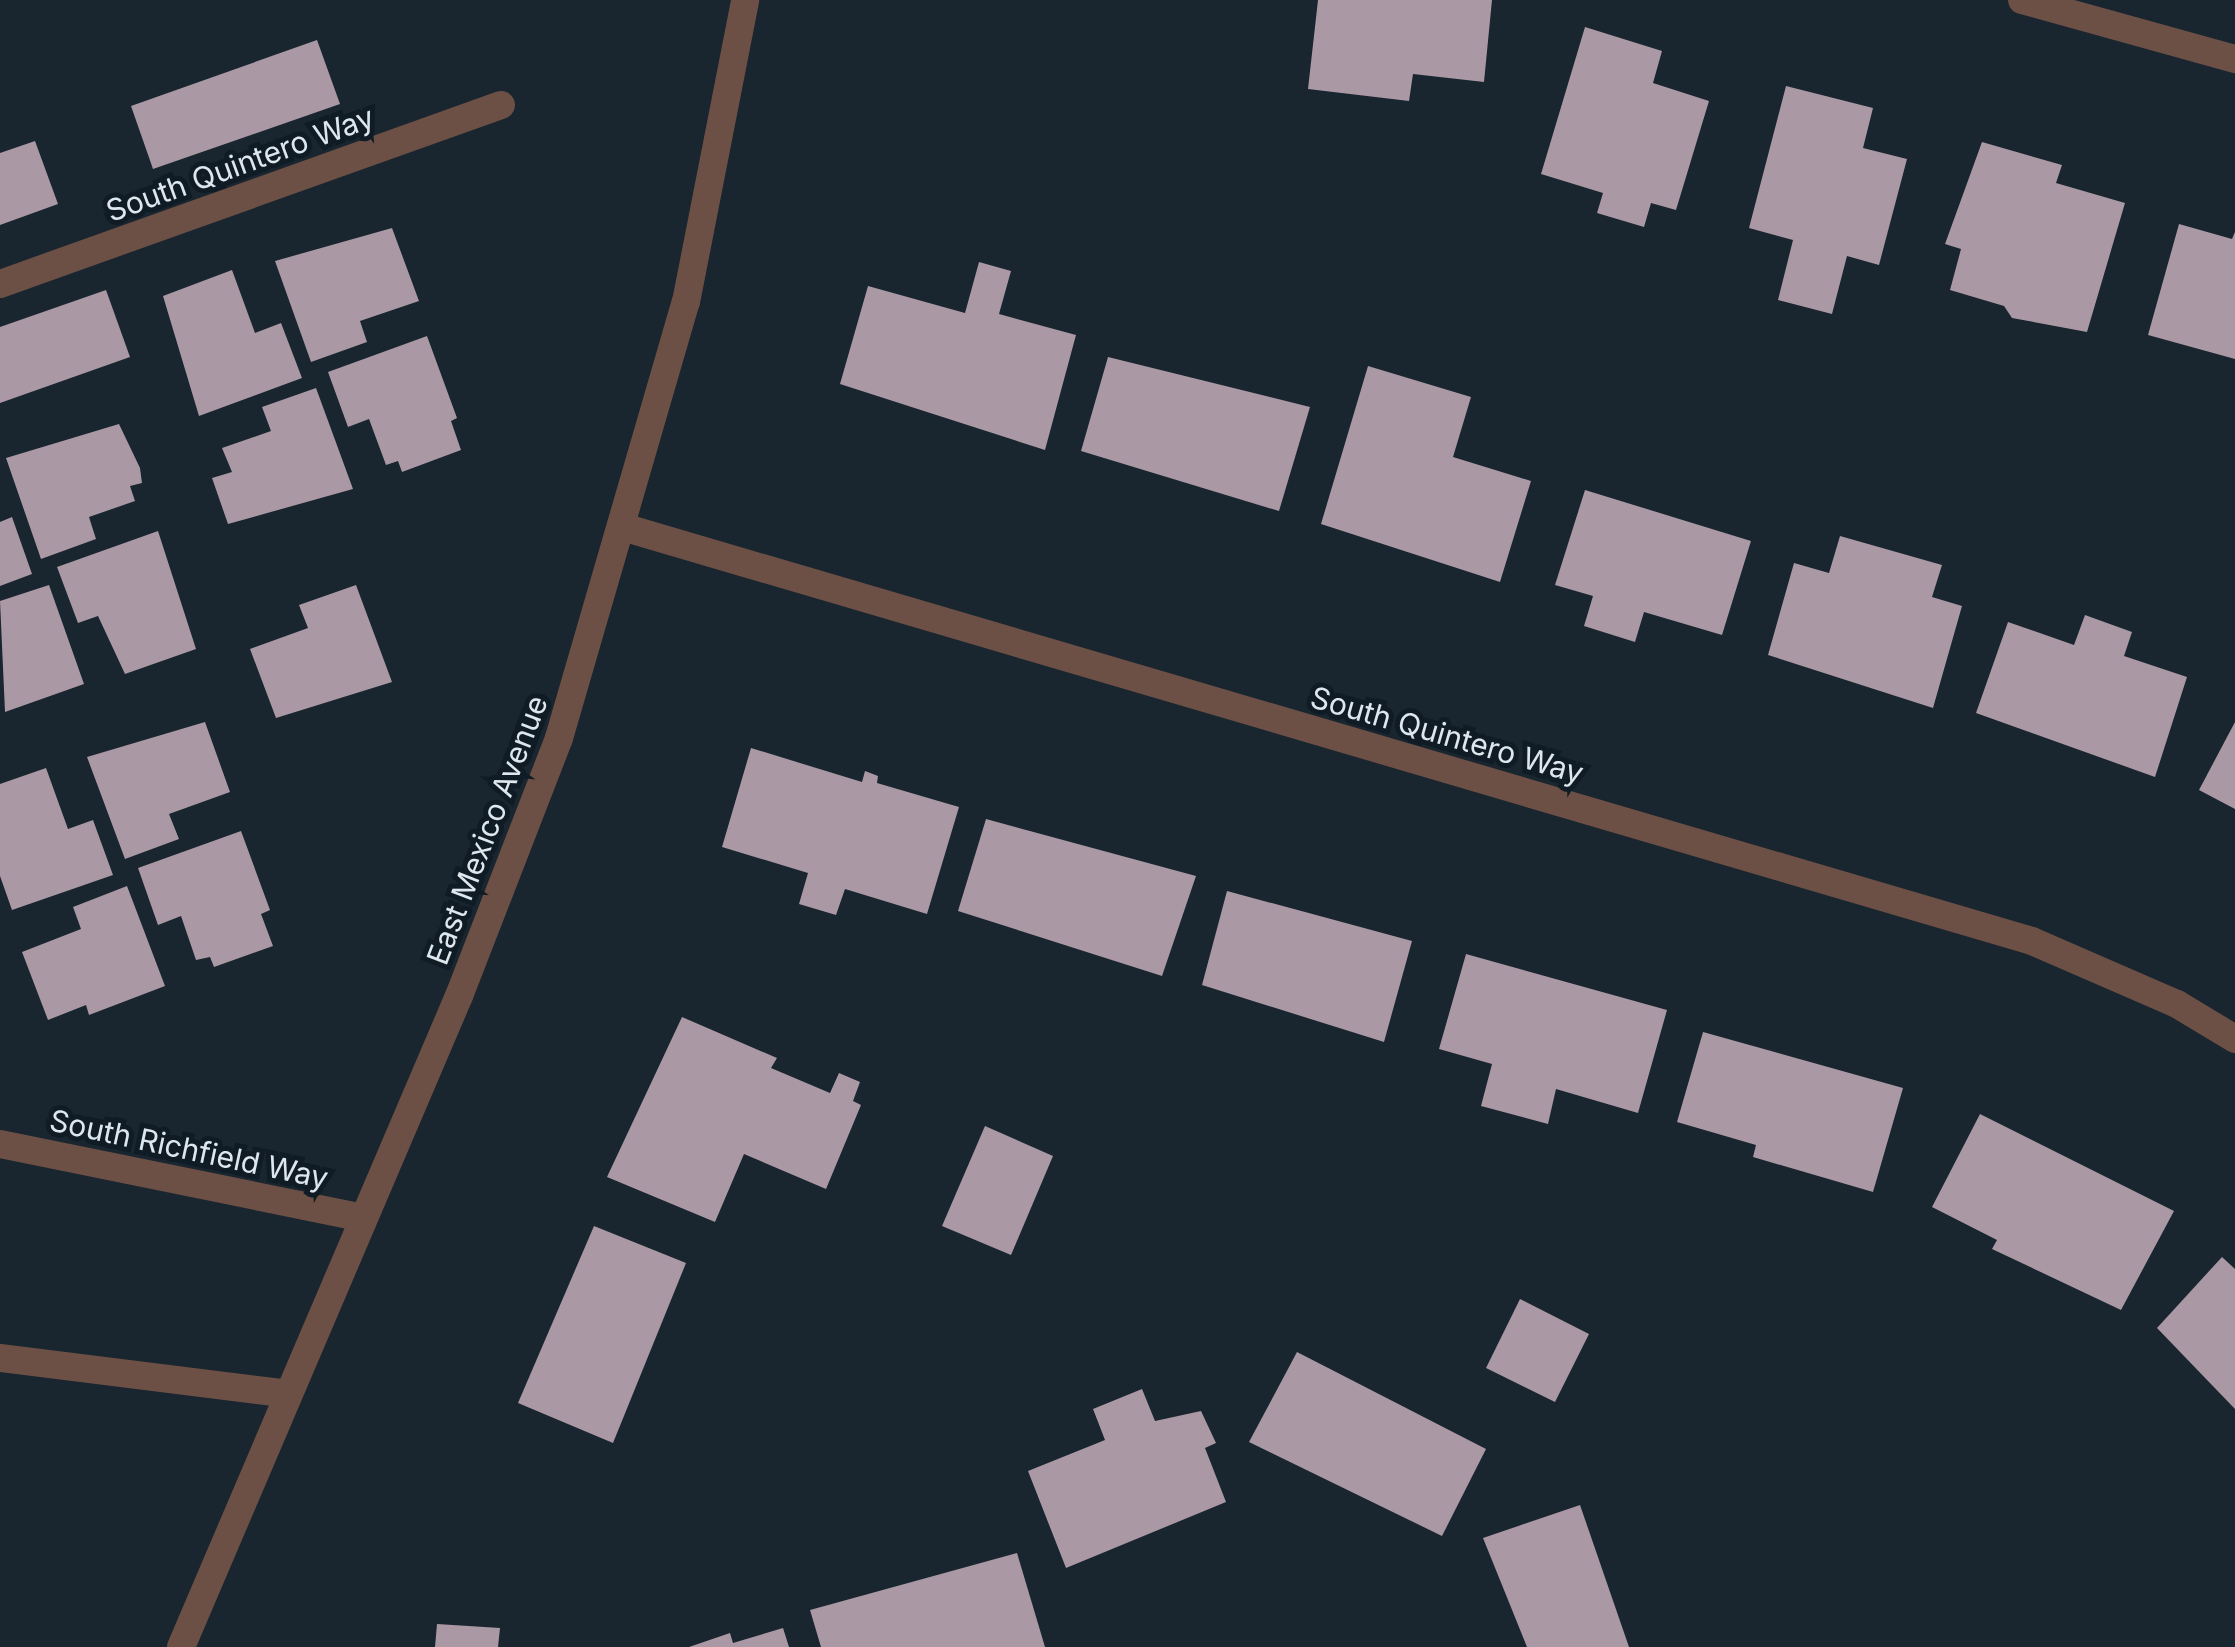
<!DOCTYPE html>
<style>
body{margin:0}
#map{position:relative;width:2235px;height:1647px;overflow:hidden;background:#19252f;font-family:Inter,sans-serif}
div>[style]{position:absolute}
.building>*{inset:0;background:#aa99a4}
.service>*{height:28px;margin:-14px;padding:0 14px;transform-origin:14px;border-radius:14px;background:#6d5045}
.minor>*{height:28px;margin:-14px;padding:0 14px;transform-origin:14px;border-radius:14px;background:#6d5045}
.tertiary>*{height:28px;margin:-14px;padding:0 14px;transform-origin:14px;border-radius:14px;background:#6d5045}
span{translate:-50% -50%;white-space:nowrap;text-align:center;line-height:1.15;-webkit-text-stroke:10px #101c25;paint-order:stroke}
.street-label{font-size:30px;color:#dfe7ee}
</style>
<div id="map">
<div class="building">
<i style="clip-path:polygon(1318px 0,1492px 0,1484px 82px,1413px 74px,1409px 101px,1308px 89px)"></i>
<i style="clip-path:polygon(1585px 27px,1662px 51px,1653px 83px,1709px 101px,1676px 210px,1651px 203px,1644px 227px,1597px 213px,1603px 193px,1541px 174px)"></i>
<i style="clip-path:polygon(317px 40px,340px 104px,153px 169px,131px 106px)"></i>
<i style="clip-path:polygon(1786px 86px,1873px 108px,1863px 148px,1907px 159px,1879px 265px,1847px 256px,1832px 314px,1778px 300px,1793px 240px,1749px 228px)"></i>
<i style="clip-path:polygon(35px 141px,58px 204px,0 225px,0 153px)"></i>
<i style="clip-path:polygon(1982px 142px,2062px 165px,2056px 183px,2125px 203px,2087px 332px,2012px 318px,2004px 306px,1950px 290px,1961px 249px,1945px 244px)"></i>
<i style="clip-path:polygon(2179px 224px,2232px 239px,2235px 232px,2235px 359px,2148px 335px)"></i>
<i style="clip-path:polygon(392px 228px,419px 301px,360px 321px,367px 342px,311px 362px,275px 261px)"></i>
<i style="clip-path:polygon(979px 262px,1011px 271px,999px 314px,1076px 335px,1045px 450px,840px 384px,868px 286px,965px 313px)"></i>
<i style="clip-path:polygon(232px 270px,255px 333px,281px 323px,302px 378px,199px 416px,163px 296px)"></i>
<i style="clip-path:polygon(106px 290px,130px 357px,0 403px,0 327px)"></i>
<i style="clip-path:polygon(427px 336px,457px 418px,451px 421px,461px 450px,402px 472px,398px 461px,386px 465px,369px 419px,348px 427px,328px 372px)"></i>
<i style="clip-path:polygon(1108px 357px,1310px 407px,1279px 511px,1081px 451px)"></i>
<i style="clip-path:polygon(1368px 366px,1471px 397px,1453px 457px,1531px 481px,1500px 582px,1321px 524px)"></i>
<i style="clip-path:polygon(316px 388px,353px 489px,228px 524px,212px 478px,232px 472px,222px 448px,271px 431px,262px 407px)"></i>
<i style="clip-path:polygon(119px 424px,140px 468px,142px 483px,130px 486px,135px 501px,89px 517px,96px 539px,41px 559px,6px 458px)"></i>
<i style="clip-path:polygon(1585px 490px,1751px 541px,1722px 635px,1644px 612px,1635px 642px,1584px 626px,1593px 596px,1555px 585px)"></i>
<i style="clip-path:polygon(12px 517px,32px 574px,0 586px,0 522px)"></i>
<i style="clip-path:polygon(158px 531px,196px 649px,125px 674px,98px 616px,78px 623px,57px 567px)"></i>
<i style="clip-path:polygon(1840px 536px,1942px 565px,1932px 597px,1962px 606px,1933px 708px,1768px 655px,1794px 563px,1829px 573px)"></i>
<i style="clip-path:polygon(49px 585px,84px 684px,5px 712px,0 601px)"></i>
<i style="clip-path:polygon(356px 585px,392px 682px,276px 718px,250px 649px,308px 628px,299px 605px)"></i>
<i style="clip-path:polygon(2085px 615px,2132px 632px,2124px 656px,2187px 677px,2155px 777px,1976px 713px,2008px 622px,2074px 645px)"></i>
<i style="clip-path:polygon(205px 722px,230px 792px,169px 814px,179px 839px,125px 859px,87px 757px)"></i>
<i style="clip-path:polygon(2235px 722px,2235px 809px,2199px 790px)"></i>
<i style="clip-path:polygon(751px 748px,862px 782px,865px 771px,878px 776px,877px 783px,959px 807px,927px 914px,845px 889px,836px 915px,799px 904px,808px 873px,722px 847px)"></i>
<i style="clip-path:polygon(46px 768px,68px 829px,93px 820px,113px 875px,12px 910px,0 876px,0 784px)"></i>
<i style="clip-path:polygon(986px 819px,1196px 876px,1162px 976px,958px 911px)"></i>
<i style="clip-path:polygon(241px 831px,270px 910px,261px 914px,273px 946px,214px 967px,210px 957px,196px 960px,181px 916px,158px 925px,138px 868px)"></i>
<i style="clip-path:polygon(127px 886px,165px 986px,89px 1015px,86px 1005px,48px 1020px,22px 952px,81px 929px,73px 907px)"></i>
<i style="clip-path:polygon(1227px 891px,1412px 941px,1384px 1042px,1202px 985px)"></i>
<i style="clip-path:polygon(1466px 954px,1667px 1010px,1638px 1113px,1556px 1089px,1548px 1124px,1481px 1106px,1492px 1064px,1439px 1049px)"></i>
<i style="clip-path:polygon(682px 1017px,777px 1058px,771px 1068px,830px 1093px,839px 1073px,860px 1082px,853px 1101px,861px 1105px,826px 1189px,744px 1154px,715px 1222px,607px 1177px)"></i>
<i style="clip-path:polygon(1703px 1032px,1903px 1088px,1873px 1192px,1753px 1157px,1756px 1145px,1677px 1122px)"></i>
<i style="clip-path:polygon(1980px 1114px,2174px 1211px,2121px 1310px,1992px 1249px,1997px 1240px,1932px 1207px)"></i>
<i style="clip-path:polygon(985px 1126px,1053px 1156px,1011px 1255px,942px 1226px)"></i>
<i style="clip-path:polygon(594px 1226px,686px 1263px,613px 1443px,518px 1403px)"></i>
<i style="clip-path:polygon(2222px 1257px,2235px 1269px,2235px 1409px,2157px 1328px)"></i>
<i style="clip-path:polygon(1520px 1299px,1589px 1334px,1555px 1402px,1486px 1368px)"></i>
<i style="clip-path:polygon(1297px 1352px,1486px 1449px,1442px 1536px,1249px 1442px)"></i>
<i style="clip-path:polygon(1142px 1389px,1155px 1421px,1201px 1411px,1216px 1443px,1205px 1448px,1226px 1502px,1066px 1568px,1028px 1471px,1105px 1440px,1093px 1409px)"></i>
<i style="clip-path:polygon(1580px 1505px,1629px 1647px,1527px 1647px,1483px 1538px)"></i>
<i style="clip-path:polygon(1017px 1553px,1045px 1647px,821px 1647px,810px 1610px)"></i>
<i style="clip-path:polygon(437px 1624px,500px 1628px,498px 1647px,435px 1647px)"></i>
<i style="clip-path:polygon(783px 1628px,789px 1647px,689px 1647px,730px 1633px,733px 1643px)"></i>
</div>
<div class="service">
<i style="left:0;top:284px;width:532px;rotate:-19.66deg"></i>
<i style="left:0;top:1144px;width:371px;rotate:11.5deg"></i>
<i style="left:0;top:1358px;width:291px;rotate:7.1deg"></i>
</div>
<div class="minor">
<i style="left:2022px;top:0;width:221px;rotate:15.5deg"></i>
<i style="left:626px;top:528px;width:1465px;rotate:16.37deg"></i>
<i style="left:2032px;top:941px;width:158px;rotate:23.5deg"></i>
<i style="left:2177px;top:1004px;width:68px;rotate:31.1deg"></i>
</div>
<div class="tertiary">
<i style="left:181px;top:1647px;width:708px;rotate:-66.88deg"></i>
<i style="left:459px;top:996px;width:277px;rotate:-68.8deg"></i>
<i style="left:559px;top:738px;width:454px;rotate:-73.8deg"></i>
<i style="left:686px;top:302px;width:308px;rotate:-78.9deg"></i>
</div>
<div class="street-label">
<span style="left:240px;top:164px;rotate:-20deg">South Quintero Way</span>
<span style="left:1447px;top:735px;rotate:16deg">South Quintero Way</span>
<span style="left:487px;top:830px;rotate:-69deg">East Mexico Avenue</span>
<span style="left:189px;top:1149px;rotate:12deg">South Richfield Way</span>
</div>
</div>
